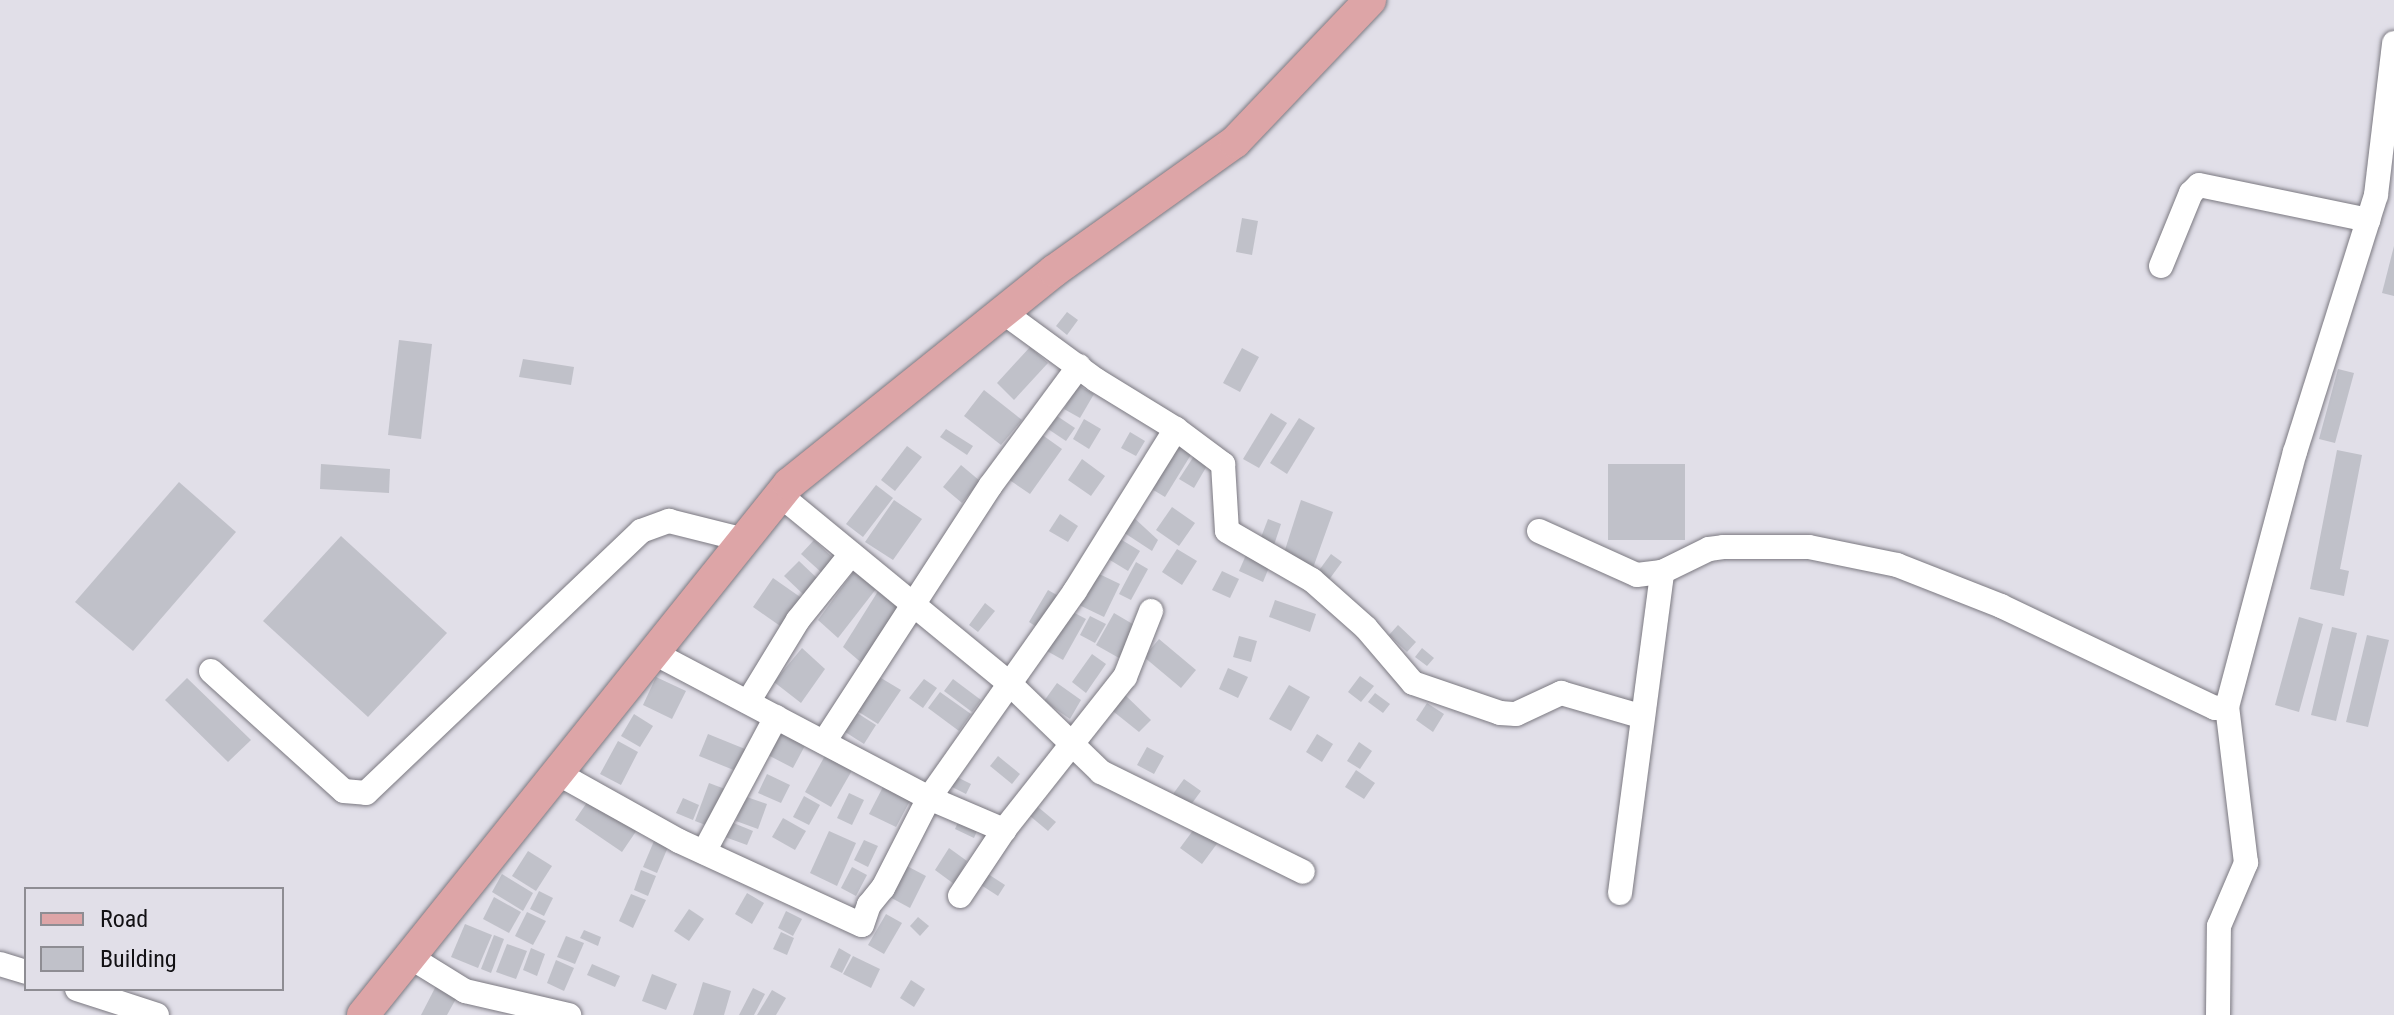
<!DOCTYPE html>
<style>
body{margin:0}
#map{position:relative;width:2394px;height:1015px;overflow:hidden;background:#e1dfe8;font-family:"Roboto Condensed",sans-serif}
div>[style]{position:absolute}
.building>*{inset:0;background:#c0c1c9}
.roads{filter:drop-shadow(0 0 2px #7b7981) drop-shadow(0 0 2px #7b7981)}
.minor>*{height:24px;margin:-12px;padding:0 12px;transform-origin:12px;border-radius:12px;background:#fff}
.major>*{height:32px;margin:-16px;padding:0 16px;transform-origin:16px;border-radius:16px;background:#dda5a7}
span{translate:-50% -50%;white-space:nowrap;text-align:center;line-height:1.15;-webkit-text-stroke:7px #e1dfe8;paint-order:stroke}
.legend{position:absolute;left:24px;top:887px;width:260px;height:104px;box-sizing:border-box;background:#e1dfe8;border:2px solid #8e8d93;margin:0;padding:10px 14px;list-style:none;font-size:24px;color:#121114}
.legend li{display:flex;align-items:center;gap:16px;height:40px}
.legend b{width:40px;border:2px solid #8e8d93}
</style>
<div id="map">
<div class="building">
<i style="clip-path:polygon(1242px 218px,1258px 221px,1252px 255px,1236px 252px)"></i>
<i style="clip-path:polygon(2394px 246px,2394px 296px,2382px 293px)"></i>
<i style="clip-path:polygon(1067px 312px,1078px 320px,1067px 335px,1056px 326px)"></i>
<i style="clip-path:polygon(399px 340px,432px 344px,421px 439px,388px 435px)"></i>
<i style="clip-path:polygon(1030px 347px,1048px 363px,1014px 400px,997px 383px)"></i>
<i style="clip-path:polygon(1242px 348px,1259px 357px,1240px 392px,1223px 383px)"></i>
<i style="clip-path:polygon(523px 359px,574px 367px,571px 385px,519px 377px)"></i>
<i style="clip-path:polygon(2338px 369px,2354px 373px,2335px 443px,2319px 439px)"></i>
<i style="clip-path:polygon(1078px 385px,1094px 394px,1080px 418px,1064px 409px)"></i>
<i style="clip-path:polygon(984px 390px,1022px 420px,1001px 445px,964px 416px)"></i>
<i style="clip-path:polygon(1271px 413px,1287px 423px,1259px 468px,1243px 459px)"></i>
<i style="clip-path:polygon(1057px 416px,1075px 428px,1066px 441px,1048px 429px)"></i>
<i style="clip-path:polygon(1299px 418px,1315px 428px,1287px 474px,1270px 463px)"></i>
<i style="clip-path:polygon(1084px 419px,1101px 429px,1089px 449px,1073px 439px)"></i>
<i style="clip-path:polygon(946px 429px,973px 446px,967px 455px,940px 437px)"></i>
<i style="clip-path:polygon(1130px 432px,1145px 441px,1136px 456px,1121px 448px)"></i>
<i style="clip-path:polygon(1041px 434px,1062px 449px,1030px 494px,1008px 479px)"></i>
<i style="clip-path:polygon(1177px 444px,1192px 453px,1165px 497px,1150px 488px)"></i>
<i style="clip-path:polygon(907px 446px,922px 457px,895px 491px,881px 480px)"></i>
<i style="clip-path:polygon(2337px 450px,2362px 455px,2340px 569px,2349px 571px,2344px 596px,2310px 589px)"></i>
<i style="clip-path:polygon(1194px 456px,1208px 464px,1194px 488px,1179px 479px)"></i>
<i style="clip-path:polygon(1082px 459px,1105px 476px,1091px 496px,1068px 480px)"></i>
<i style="clip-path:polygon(321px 464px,390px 469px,389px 493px,320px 489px)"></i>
<i style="clip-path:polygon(1608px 464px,1685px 464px,1685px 540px,1608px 540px)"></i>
<i style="clip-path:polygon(961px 465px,980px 481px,962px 503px,943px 487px)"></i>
<i style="clip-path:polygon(179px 482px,236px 532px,133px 651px,75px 602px)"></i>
<i style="clip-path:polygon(876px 485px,893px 498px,863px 537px,846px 524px)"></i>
<i style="clip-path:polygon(894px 500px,922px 519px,893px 560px,865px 542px)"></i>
<i style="clip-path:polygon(1301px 500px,1333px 512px,1313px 568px,1284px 553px)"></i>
<i style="clip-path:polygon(1172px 507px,1195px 523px,1179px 546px,1156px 530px)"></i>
<i style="clip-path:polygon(1060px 514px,1078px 526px,1068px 542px,1049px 531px)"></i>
<i style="clip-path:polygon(1132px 516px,1158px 540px,1152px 551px,1123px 532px)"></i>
<i style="clip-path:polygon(1268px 519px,1281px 524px,1274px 545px,1260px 540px)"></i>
<i style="clip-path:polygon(341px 536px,447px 633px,368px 717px,263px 621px)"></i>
<i style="clip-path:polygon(1117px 537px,1140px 551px,1128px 571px,1105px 557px)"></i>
<i style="clip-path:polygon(814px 540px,834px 559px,822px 573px,801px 554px)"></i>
<i style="clip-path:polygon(1177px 549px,1197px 561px,1182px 585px,1162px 572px)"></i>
<i style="clip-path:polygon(1331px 554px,1342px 562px,1328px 581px,1317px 573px)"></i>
<i style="clip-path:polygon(1246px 555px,1270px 565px,1263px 582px,1239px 571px)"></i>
<i style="clip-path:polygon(799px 561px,819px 580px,805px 596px,784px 576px)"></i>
<i style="clip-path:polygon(1136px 562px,1148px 569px,1131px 600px,1119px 594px)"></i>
<i style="clip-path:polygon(854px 571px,876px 589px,838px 638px,818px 620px)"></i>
<i style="clip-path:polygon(1093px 571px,1120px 584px,1104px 617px,1077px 604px)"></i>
<i style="clip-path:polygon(1222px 571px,1239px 579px,1230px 598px,1212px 590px)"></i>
<i style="clip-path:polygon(773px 578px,803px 599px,783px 628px,753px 607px)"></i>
<i style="clip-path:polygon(880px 588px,906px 606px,864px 665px,843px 647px)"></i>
<i style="clip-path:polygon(1048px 590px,1062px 598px,1043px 631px,1029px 622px)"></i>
<i style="clip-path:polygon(1275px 600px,1316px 614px,1310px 632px,1269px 617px)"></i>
<i style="clip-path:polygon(985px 603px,995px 611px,978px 632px,969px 625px)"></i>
<i style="clip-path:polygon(1071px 611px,1086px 619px,1063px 660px,1047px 651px)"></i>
<i style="clip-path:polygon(1114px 613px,1136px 626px,1119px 658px,1096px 645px)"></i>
<i style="clip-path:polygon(1090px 616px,1106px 624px,1095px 643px,1080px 635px)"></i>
<i style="clip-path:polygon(2299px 617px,2323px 624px,2299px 712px,2275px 705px)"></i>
<i style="clip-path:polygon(1398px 625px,1416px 642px,1407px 652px,1389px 635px)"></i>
<i style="clip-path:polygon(2332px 627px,2357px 633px,2336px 721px,2311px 715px)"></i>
<i style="clip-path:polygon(2367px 635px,2389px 640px,2368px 727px,2346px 722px)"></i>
<i style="clip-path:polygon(1239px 636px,1257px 641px,1251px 662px,1233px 657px)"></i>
<i style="clip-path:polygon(1159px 639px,1196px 670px,1181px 688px,1144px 657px)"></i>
<i style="clip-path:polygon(802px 648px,825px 669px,801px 703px,774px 682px)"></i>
<i style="clip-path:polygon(1422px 648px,1434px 658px,1427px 666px,1415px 657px)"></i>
<i style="clip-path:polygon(1092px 654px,1106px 664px,1086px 693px,1072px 682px)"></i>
<i style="clip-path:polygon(1228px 668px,1248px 677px,1238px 698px,1219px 689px)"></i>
<i style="clip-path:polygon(876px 675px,901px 690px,878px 724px,854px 709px)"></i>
<i style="clip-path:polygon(1360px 676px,1374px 686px,1361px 702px,1348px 692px)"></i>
<i style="clip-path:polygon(656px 677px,686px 691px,672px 719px,643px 705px)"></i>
<i style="clip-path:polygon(187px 678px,251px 740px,228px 762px,165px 700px)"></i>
<i style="clip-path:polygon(924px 679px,937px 688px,923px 708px,909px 698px)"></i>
<i style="clip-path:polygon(953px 679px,981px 700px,972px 712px,944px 691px)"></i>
<i style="clip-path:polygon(1057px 683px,1081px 700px,1070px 719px,1044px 701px)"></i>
<i style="clip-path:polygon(1289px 685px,1310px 697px,1291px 731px,1269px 719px)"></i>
<i style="clip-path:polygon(940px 692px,971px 714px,959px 731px,928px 708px)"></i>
<i style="clip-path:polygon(1123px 693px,1151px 720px,1139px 732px,1109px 708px)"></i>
<i style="clip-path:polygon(1375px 693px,1390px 704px,1383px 713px,1368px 702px)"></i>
<i style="clip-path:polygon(1427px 703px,1444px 714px,1433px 732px,1416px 720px)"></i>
<i style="clip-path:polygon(854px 711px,876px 725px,864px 744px,842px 730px)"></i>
<i style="clip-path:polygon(634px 714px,653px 726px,640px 747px,621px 736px)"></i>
<i style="clip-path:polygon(779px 724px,808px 740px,793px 768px,764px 753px)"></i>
<i style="clip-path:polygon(708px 734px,750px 751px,741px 773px,699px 756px)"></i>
<i style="clip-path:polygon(1317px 734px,1333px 744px,1322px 762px,1306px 752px)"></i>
<i style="clip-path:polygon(618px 741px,638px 752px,621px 785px,600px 774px)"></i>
<i style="clip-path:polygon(1359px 742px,1372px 751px,1360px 769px,1347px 761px)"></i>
<i style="clip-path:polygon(1147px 747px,1164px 756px,1154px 774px,1137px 765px)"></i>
<i style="clip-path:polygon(827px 752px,854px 767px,831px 807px,805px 792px)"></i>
<i style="clip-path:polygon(998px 756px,1020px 774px,1012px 784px,990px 766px)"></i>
<i style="clip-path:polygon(1356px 770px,1375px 783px,1364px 799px,1345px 787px)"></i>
<i style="clip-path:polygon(767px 774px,790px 785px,781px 803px,758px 793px)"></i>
<i style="clip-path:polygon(955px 776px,971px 784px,966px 794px,950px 786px)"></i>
<i style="clip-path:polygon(1184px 779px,1201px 791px,1190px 806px,1173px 794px)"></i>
<i style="clip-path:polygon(709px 783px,725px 789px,711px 827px,695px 821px)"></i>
<i style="clip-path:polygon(885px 783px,912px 797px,896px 827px,869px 814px)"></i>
<i style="clip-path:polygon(849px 793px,864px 800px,852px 825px,837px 818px)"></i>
<i style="clip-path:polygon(744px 796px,767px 804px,758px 829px,736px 821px)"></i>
<i style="clip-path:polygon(804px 796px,820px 805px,809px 825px,793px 817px)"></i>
<i style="clip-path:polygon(590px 798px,637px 830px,622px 852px,575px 820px)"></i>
<i style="clip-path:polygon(683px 798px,699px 805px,693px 820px,676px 813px)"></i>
<i style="clip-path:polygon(1038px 807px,1056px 822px,1048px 831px,1030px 816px)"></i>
<i style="clip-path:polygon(783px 818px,806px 831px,795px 850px,772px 837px)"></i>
<i style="clip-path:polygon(960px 818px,979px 826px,974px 838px,955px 829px)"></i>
<i style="clip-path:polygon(731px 822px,753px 831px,747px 845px,725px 837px)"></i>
<i style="clip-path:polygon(1197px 825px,1219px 841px,1202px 864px,1180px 848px)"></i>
<i style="clip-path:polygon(829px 831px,856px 843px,837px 886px,810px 873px)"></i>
<i style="clip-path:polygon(864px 840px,878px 846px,868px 867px,854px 860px)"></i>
<i style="clip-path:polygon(654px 841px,668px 847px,657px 873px,643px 867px)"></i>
<i style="clip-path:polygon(949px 848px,967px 861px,954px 884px,935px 870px)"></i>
<i style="clip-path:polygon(528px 851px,552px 866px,536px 891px,512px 876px)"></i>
<i style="clip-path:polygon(905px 865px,926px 876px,910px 908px,886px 895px)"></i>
<i style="clip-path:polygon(852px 867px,867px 875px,856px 896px,841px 888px)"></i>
<i style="clip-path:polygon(641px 870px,656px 876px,648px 896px,634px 890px)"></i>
<i style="clip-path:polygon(502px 874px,533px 893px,523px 911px,492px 892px)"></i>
<i style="clip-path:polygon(988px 874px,1005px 885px,998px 896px,981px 885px)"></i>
<i style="clip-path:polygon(539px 891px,553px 898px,544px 916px,530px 909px)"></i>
<i style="clip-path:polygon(747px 893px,764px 903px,752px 924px,735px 914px)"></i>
<i style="clip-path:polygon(631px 894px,646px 900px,633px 928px,619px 921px)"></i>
<i style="clip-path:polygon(494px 897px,521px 912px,509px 933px,483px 919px)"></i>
<i style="clip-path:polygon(689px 909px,704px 919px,689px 941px,674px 931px)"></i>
<i style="clip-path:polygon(786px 911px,802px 919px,793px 936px,778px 928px)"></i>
<i style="clip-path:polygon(527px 912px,546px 921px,533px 945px,515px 936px)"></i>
<i style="clip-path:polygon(886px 914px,902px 923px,884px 954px,868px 945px)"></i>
<i style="clip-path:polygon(918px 917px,929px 926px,920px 936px,910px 926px)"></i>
<i style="clip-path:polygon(465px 924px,492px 935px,478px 968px,451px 957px)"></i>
<i style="clip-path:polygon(584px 930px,601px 937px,598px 946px,580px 938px)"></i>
<i style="clip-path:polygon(781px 932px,794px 938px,787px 955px,773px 949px)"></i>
<i style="clip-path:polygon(494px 935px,504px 939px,491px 973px,481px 969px)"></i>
<i style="clip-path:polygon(566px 936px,584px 943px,575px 964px,557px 957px)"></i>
<i style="clip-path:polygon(507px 944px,527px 951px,516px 979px,496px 972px)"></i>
<i style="clip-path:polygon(531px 948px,545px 954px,537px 976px,523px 970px)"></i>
<i style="clip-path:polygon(839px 948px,851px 955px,842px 973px,830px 967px)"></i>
<i style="clip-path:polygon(853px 956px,880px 969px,871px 988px,843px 974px)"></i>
<i style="clip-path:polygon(556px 960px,574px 968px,564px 991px,547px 983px)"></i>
<i style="clip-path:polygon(592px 964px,620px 976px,615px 987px,587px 975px)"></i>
<i style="clip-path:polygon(652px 974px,677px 984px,666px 1010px,642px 1001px)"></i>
<i style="clip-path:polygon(911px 980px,925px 989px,914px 1007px,900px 998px)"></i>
<i style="clip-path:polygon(703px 982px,731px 991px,724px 1015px,693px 1015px)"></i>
<i style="clip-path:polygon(436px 986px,457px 997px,447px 1015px,421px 1015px)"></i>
<i style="clip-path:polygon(753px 988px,765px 994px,754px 1015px,739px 1015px)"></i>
<i style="clip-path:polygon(772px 990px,786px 998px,776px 1015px,757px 1015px)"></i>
</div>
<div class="roads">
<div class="minor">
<i style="left:2161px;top:266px;width:79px;rotate:-67.7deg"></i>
<i style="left:2191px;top:193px;width:11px;rotate:-45deg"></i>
<i style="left:2199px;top:185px;width:173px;rotate:11.7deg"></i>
<i style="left:1003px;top:312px;width:115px;rotate:36.2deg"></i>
<i style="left:1096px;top:380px;width:94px;rotate:31.5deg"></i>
<i style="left:1176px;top:429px;width:59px;rotate:36.7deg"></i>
<i style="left:1223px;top:464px;width:67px;rotate:86.6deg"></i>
<i style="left:1227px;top:531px;width:98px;rotate:30deg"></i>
<i style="left:1312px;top:580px;width:72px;rotate:41.6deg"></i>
<i style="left:1366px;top:628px;width:72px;rotate:49.5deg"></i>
<i style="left:1413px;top:683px;width:92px;rotate:19deg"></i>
<i style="left:1500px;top:713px;width:16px;rotate:4deg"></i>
<i style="left:1516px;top:714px;width:50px;rotate:-25deg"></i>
<i style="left:1561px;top:693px;width:85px;rotate:16.3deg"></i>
<i style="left:780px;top:495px;width:296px;rotate:39.4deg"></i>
<i style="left:1009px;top:683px;width:128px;rotate:44.1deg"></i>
<i style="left:1101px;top:772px;width:225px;rotate:26.3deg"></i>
<i style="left:1539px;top:531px;width:107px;rotate:24.2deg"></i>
<i style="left:1637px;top:575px;width:25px;rotate:-7deg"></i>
<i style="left:1662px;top:572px;width:52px;rotate:-26.1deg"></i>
<i style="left:1709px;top:549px;width:14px;rotate:-8deg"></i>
<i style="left:1723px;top:547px;width:86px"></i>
<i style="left:1809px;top:547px;width:90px;rotate:11.6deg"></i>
<i style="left:1897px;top:565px;width:112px;rotate:21.5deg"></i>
<i style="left:2001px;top:606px;width:237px;rotate:25.5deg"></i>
<i style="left:2215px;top:708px;width:12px;rotate:-5deg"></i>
<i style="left:2227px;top:707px;width:264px;rotate:-75.1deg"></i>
<i style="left:2295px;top:452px;width:269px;rotate:-72.5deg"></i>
<i style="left:2376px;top:195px;width:153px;rotate:-83.2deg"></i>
<i style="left:656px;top:654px;width:309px;rotate:27.8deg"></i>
<i style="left:929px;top:798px;width:253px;rotate:-54.8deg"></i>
<i style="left:1075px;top:591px;width:191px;rotate:-58.1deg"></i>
<i style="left:211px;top:671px;width:179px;rotate:42.1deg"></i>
<i style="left:344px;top:791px;width:22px;rotate:5deg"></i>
<i style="left:366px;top:793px;width:380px;rotate:-43.6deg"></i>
<i style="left:641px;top:531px;width:30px;rotate:-20deg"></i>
<i style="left:669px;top:521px;width:78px;rotate:14deg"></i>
<i style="left:748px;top:702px;width:96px;rotate:-58.6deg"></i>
<i style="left:798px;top:620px;width:85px;rotate:-51.2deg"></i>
<i style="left:824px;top:742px;width:306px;rotate:-57deg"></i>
<i style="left:991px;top:485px;width:148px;rotate:-53.5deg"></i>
<i style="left:559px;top:774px;width:137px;rotate:29.2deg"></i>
<i style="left:679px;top:841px;width:201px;rotate:24.7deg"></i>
<i style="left:862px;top:925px;width:21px;rotate:-71deg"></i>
<i style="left:869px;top:905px;width:22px;rotate:-51deg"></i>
<i style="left:883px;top:888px;width:101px;rotate:-62.9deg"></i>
<i style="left:929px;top:798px;width:82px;rotate:23.1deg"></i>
<i style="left:704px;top:852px;width:153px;rotate:-61.9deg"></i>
<i style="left:1620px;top:893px;width:324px;rotate:-82.5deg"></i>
<i style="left:960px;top:896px;width:79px;rotate:-56.3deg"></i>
<i style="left:1004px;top:830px;width:195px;rotate:-51.7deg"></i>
<i style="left:1125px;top:677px;width:71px;rotate:-68.5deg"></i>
<i style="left:410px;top:957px;width:65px;rotate:31.7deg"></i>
<i style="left:465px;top:991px;width:107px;rotate:13deg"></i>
<i style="left:0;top:964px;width:27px;rotate:17deg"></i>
<i style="left:77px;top:989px;width:84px;rotate:18deg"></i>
<i style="left:2218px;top:1015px;width:89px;rotate:-89.4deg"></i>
<i style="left:2219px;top:926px;width:69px;rotate:-66.8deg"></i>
<i style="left:2246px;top:863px;width:157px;rotate:-96.9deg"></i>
</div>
<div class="major">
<i style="left:363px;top:1015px;width:681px;rotate:-51.26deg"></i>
<i style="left:789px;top:484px;width:340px;rotate:-38.8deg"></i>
<i style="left:1054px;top:271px;width:222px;rotate:-35.5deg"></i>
<i style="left:1235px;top:142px;width:196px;rotate:-46.4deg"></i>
</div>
</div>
<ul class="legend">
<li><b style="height:10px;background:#dda5a7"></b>Road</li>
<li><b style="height:22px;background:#c0c1c9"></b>Building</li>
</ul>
</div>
